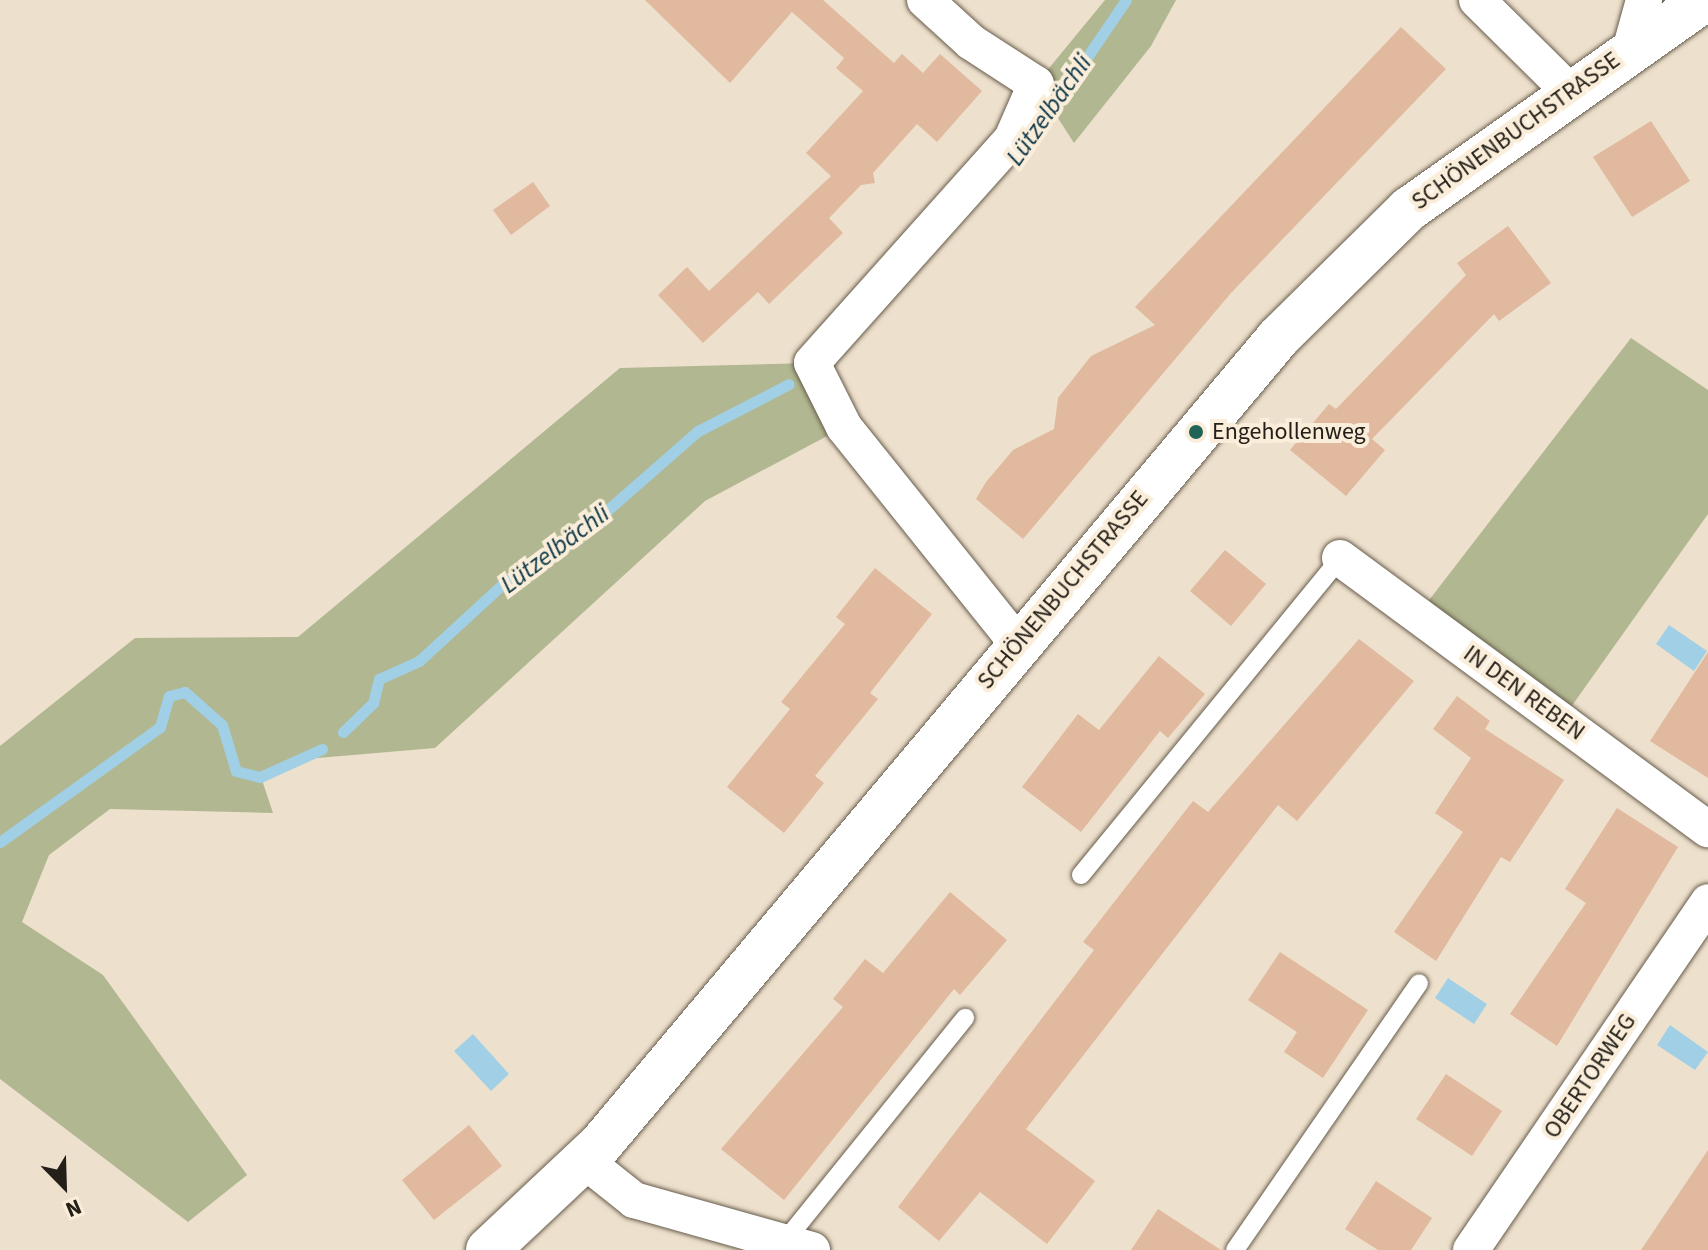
<!DOCTYPE html>
<meta charset="utf-8">
<style>
body{margin:0}
#map{position:relative;width:1708px;height:1250px;overflow:hidden;background:#ede0cc;font-family:"Source Sans 3",sans-serif}
div>[style]{position:absolute}
.green>*{inset:0;background:#b1b790}
.water>*{inset:0;background:#a1d0e6}
.stream>*{height:11px;margin:-5.5px;padding:0 5.5px;transform-origin:5.5px;border-radius:5.5px;background:#a1d0e6}
.building>*{inset:0;background:#e1b99f}
.roads{filter:drop-shadow(0 0 2px #675c4c) drop-shadow(0 0 2px #675c4c)}
.lane>*{height:18px;margin:-9px;padding:0 9px;transform-origin:9px;border-radius:9px;background:#fff}
.street>*{height:36px;margin:-18px;padding:0 18px;transform-origin:18px;border-radius:18px;background:#fff}
.secondary>*{height:44px;margin:-22px;padding:0 22px;transform-origin:22px;border-radius:22px;background:#fff}
.dots>*{width:22px;height:22px;translate:-50% -50%;box-sizing:border-box;border:4px solid #faedd9;border-radius:50%}
span{translate:-50% -50%;white-space:nowrap;text-align:center;line-height:1.15;-webkit-text-stroke:8px #faedd9;paint-order:stroke}
.street-label{font-size:24px;color:#242019}
.poi-label{font-size:24px;color:#242019}
.left{translate:0 -50%;text-align:left}
.water-label{font-size:26px;color:#0f3848;font-style:italic}
.north{position:absolute;left:24px;top:1146px;width:80px;height:80px;-webkit-text-stroke:6px #faedd9;paint-order:stroke;rotate:157deg;font-size:22px;font-weight:700;line-height:32px;text-align:center;color:#242019}
.north::after{content:'';display:block;margin:auto;width:28px;height:36px;background:#242019;clip-path:polygon(50% 0,100% 100%,50% 72%,0 100%)}
</style>
<div id="map">
<div class="green">
<i style="clip-path:polygon(1105px 0,1176px 0,1151px 46px,1074px 143px,1036px 84px)"></i>
<i style="clip-path:polygon(1631px 338px,1708px 390px,1708px 514px,1571px 707px,1423px 608px)"></i>
<i style="clip-path:polygon(812px 363px,844px 427px,705px 501px,435px 748px,306px 759px,261px 777px,273px 813px,110px 809px,49px 855px,22px 922px,103px 975px,247px 1175px,188px 1222px,0 1079px,0 746px,135px 638px,298px 637px,620px 368px)"></i>
</div>
<div class="water">
<i style="clip-path:polygon(1669px 625px,1707px 651px,1694px 671px,1656px 644px)"></i>
<i style="clip-path:polygon(1448px 978px,1487px 1004px,1474px 1024px,1435px 998px)"></i>
<i style="clip-path:polygon(1670px 1025px,1708px 1052px,1695px 1070px,1657px 1045px)"></i>
<i style="clip-path:polygon(473px 1034px,509px 1074px,491px 1091px,454px 1051px)"></i>
</div>
<div class="stream">
<i style="left:1025px;top:148px;width:179px;rotate:-55.7deg"></i>
<i style="left:343px;top:732px;width:42px;rotate:-44deg"></i>
<i style="left:373px;top:703px;width:25px;rotate:-76deg"></i>
<i style="left:379px;top:679px;width:44px;rotate:-24.2deg"></i>
<i style="left:419px;top:661px;width:117px;rotate:-42.6deg"></i>
<i style="left:505px;top:582px;width:77px;rotate:-31.2deg"></i>
<i style="left:571px;top:542px;width:169px;rotate:-41.2deg"></i>
<i style="left:698px;top:431px;width:102px;rotate:-27.3deg"></i>
<i style="left:0;top:842px;width:197px;rotate:-35.7deg"></i>
<i style="left:160px;top:727px;width:32px;rotate:-74deg"></i>
<i style="left:169px;top:696px;width:16px;rotate:-14deg"></i>
<i style="left:185px;top:692px;width:50px;rotate:41.7deg"></i>
<i style="left:222px;top:725px;width:48px;rotate:73.1deg"></i>
<i style="left:236px;top:771px;width:25px;rotate:14deg"></i>
<i style="left:260px;top:777px;width:68px;rotate:-24.3deg"></i>
</div>
<div class="building">
<i style="clip-path:polygon(645px 0,823px 0,894px 63px,902px 54px,923px 73px,940px 54px,982px 91px,937px 142px,917px 124px,873px 173px,875px 183px,861px 185px,829px 218px,843px 233px,769px 304px,758px 292px,703px 343px,658px 295px,687px 267px,709px 291px,831px 176px,806px 153px,863px 91px,836px 68px,844px 58px,792px 12px,730px 83px)"></i>
<i style="clip-path:polygon(1401px 27px,1446px 69px,1231px 293px,1023px 539px,976px 499px,986px 482px,1013px 450px,1054px 429px,1058px 398px,1091px 356px,1155px 325px,1135px 307px)"></i>
<i style="clip-path:polygon(1651px 121px,1690px 181px,1632px 217px,1593px 157px)"></i>
<i style="clip-path:polygon(533px 182px,550px 206px,511px 235px,493px 210px)"></i>
<i style="clip-path:polygon(1508px 226px,1551px 283px,1499px 321px,1494px 314px,1372px 439px,1385px 450px,1346px 496px,1290px 450px,1329px 404px,1336px 409px,1466px 275px,1457px 263px)"></i>
<i style="clip-path:polygon(1225px 550px,1266px 584px,1231px 626px,1190px 591px)"></i>
<i style="clip-path:polygon(875px 568px,932px 614px,870px 693px,878px 699px,815px 776px,824px 783px,784px 833px,727px 787px,790px 709px,781px 702px,845px 624px,836px 617px)"></i>
<i style="clip-path:polygon(1359px 639px,1414px 681px,1297px 821px,1278px 805px,1026px 1129px,1095px 1181px,1047px 1244px,980px 1192px,939px 1241px,898px 1207px,1094px 950px,1083px 942px,1193px 801px,1208px 812px)"></i>
<i style="clip-path:polygon(1708px 652px,1708px 778px,1650px 741px)"></i>
<i style="clip-path:polygon(1159px 656px,1205px 694px,1168px 738px,1160px 731px,1081px 832px,1022px 787px,1078px 714px,1099px 730px)"></i>
<i style="clip-path:polygon(1457px 696px,1490px 721px,1485px 729px,1564px 780px,1510px 862px,1501px 857px,1436px 961px,1394px 932px,1463px 832px,1435px 813px,1471px 758px,1433px 729px)"></i>
<i style="clip-path:polygon(1617px 808px,1678px 847px,1557px 1046px,1510px 1014px,1586px 903px,1565px 889px)"></i>
<i style="clip-path:polygon(950px 892px,1007px 940px,960px 995px,954px 989px,784px 1200px,721px 1149px,843px 1007px,833px 999px,865px 959px,883px 973px)"></i>
<i style="clip-path:polygon(1280px 952px,1368px 1010px,1323px 1078px,1284px 1052px,1297px 1032px,1248px 1000px)"></i>
<i style="clip-path:polygon(1446px 1074px,1502px 1111px,1472px 1156px,1416px 1119px)"></i>
<i style="clip-path:polygon(469px 1125px,502px 1166px,434px 1220px,402px 1180px)"></i>
<i style="clip-path:polygon(1708px 1150px,1708px 1250px,1641px 1250px)"></i>
<i style="clip-path:polygon(1376px 1181px,1432px 1218px,1411px 1250px,1378px 1250px,1345px 1229px)"></i>
<i style="clip-path:polygon(1158px 1209px,1221px 1250px,1131px 1250px)"></i>
</div>
<div class="roads">
<div class="lane">
<i style="left:1081px;top:875px;width:409px;rotate:-50.7deg"></i>
<i style="left:785px;top:1241px;width:287px;rotate:-51.1deg"></i>
<i style="left:1235px;top:1250px;width:324px;rotate:-55.4deg"></i>
</div>
<div class="street">
<i style="left:925px;top:0;width:62px;rotate:42.4deg"></i>
<i style="left:971px;top:42px;width:77px;rotate:32.9deg"></i>
<i style="left:1036px;top:84px;width:60px;rotate:113.6deg"></i>
<i style="left:1012px;top:139px;width:300px;rotate:131.8deg"></i>
<i style="left:812px;top:363px;width:72px;rotate:63.4deg"></i>
<i style="left:844px;top:427px;width:278px;rotate:51.3deg"></i>
<i style="left:1477px;top:0;width:128px;rotate:44.7deg"></i>
<i style="left:1631px;top:47px;width:49px;rotate:-74.5deg"></i>
<i style="left:1340px;top:558px;width:457px;rotate:36.4deg"></i>
<i style="left:585px;top:1161px;width:63px;rotate:38.5deg"></i>
<i style="left:634px;top:1200px;width:185px;rotate:15.7deg"></i>
<i style="left:1471px;top:1250px;width:421px;rotate:-55.7deg"></i>
</div>
<div class="secondary">
<i style="left:488px;top:1250px;width:154px;rotate:-43.2deg"></i>
<i style="left:600px;top:1145px;width:1054px;rotate:-49.96deg"></i>
<i style="left:1278px;top:338px;width:184px;rotate:-44.6deg"></i>
<i style="left:1409px;top:209px;width:362px;rotate:-35.3deg"></i>
</div>
</div>
<div class="dots">
<i style="left:1196px;top:432px;background:#206456"></i>
</div>
<div class="street-label">
<span style="left:1516px;top:131px;rotate:-36deg">SCHÖNENBUCHSTRASSE</span>
<span style="left:1063px;top:590px;rotate:-50deg">SCHÖNENBUCHSTRASSE</span>
<span style="left:1524px;top:693px;rotate:36deg">IN DEN REBEN</span>
<span style="left:1590px;top:1076px;rotate:-56deg">OBERTORWEG</span>
</div>
<div class="poi-label">
<span class="left" style="left:1212px;top:432px">Engehollenweg</span>
</div>
<div class="water-label">
<span style="left:1049px;top:110px;rotate:-55deg">Lützelbächli</span>
<span style="left:555px;top:549px;rotate:-37deg">Lützelbächli</span>
</div>
<div class="north">N</div>
</div>
